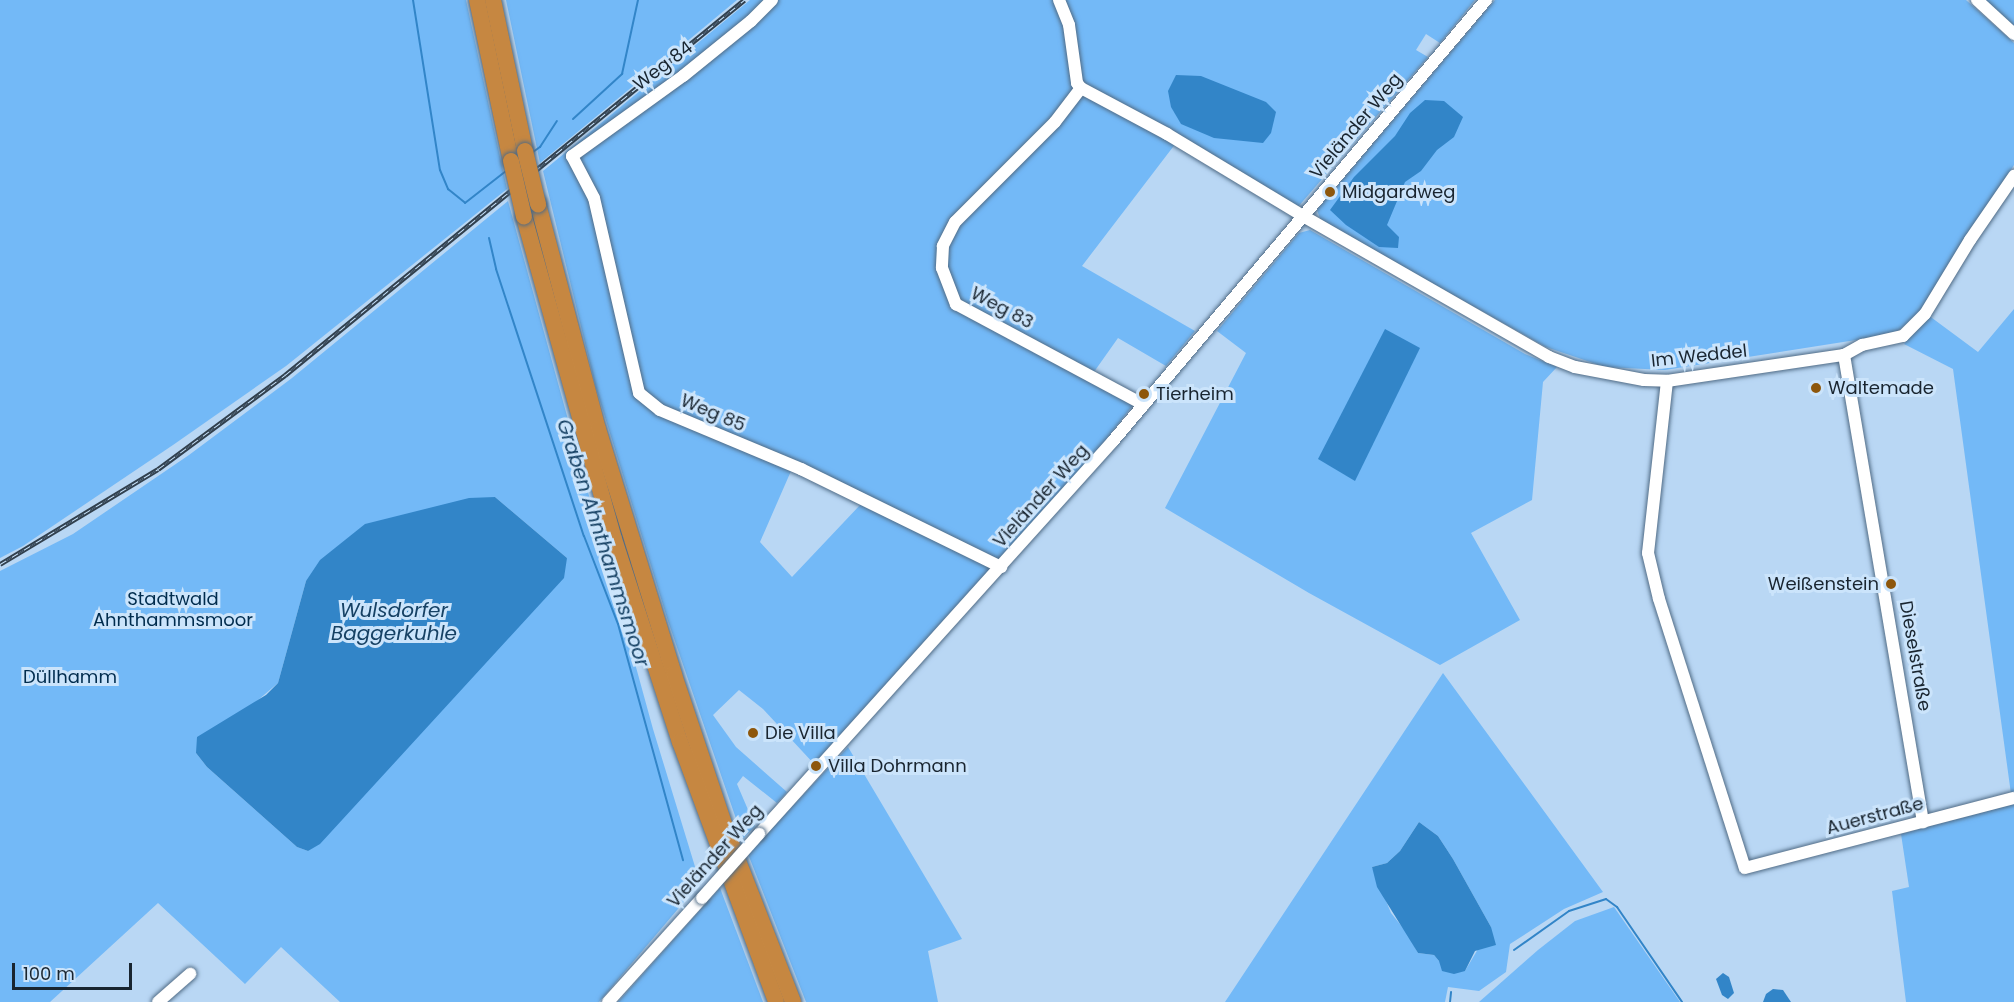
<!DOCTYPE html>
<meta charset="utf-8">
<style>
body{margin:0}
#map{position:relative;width:2014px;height:1002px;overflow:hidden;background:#b9d7f4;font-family:Poppins,sans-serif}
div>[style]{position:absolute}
.green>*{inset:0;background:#73b9f7}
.water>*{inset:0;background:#3285c8}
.stream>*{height:2px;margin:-1px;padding:0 1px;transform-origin:1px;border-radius:1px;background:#3285c8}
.roads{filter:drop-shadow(0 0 2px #506b85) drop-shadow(0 0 2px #506b85)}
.minor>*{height:12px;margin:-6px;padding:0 6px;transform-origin:6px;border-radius:6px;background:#fff}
.highway>*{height:16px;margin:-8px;padding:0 8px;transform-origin:8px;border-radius:8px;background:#c68741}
.rail>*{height:4.5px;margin-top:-2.25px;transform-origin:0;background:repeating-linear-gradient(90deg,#cbe4fb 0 7px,#31404e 0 14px);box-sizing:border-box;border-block:2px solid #31404e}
.bridges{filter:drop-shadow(0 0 2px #506b85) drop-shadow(0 0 2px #506b85)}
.minor-bridge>*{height:12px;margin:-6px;padding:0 6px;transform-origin:6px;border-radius:6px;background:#fff}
.highway-bridge>*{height:16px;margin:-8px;padding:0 8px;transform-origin:8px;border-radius:8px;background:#c68741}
.dots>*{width:16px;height:16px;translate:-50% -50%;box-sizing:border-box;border:3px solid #cbe4fb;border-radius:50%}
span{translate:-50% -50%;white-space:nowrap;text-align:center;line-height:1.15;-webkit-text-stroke:6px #cbe4fb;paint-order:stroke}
.street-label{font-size:18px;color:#192530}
.poi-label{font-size:18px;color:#192530}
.left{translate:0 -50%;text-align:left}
.right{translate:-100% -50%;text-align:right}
.park-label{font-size:18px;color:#002c4e}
.water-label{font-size:20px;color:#164164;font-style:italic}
.scale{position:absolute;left:12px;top:963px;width:120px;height:27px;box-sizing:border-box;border:3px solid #192530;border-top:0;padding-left:8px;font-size:18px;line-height:21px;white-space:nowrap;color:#192530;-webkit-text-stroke:4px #cbe4fb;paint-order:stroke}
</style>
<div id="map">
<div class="green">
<i style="clip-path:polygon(0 0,466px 0,507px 189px,286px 366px,173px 445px,23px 546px,0 558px)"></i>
<i style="clip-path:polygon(506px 0,737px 0,540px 163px)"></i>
<i style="clip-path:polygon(evenodd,750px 0,1055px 0,1065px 28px,1076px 92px,1176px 143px,1082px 266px,1195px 331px,1166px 366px,1118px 338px,1089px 379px,1133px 405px,1085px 466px,816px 766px,763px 709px,739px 690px,713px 715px,736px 747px,787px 792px,777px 803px,743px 776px,737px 784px,755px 826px,743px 839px,668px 621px,596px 388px,543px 171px,750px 0,791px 471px,861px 504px,792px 577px,760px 542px,791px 471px)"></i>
<i style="clip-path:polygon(1063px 0,1475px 0,1440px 43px,1426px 34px,1416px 50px,1428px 57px,1297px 208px,1083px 82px)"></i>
<i style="clip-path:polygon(1495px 0,1966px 0,2014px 43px,2014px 165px,1921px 312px,1894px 334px,1665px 370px,1605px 367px,1546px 347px,1321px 221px,1317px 210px)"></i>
<i style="clip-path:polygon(1984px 0,2014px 0,2014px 26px)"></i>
<i style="clip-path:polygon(evenodd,508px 201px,653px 729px,700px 883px,599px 1002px,340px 1002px,281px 947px,245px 984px,158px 903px,50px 1002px,0 1002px,0 571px,73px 534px,189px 455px,292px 378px,508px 201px,495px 497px,567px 558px,308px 851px,297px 847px,207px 767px,196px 753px,278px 683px,306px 581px,495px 497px)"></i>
<i style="clip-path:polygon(1310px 230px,1525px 354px,1557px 367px,1543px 382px,1532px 500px,1471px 533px,1520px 620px,1440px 665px,1309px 593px,1165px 508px,1246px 353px,1217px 331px,1299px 233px)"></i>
<i style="clip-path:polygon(2014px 309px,2014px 793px,2011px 794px,1953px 369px,1904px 344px,1928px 315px,1978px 352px)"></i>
<i style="clip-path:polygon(evenodd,1443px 673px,1603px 892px,1564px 909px,1510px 944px,1506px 972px,1479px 991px,1448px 987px,1445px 1002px,1225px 1002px,1443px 673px,1419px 822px,1438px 836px,1453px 859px,1491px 927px,1465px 971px,1439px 961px,1434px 955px,1418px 953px,1407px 933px,1391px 913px,1372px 867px,1387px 863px,1400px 851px,1419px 822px)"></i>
<i style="clip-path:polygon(848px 747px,962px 939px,928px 951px,938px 1002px,806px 1002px,748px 854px)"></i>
<i style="clip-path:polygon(2014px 804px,2014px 1002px,1906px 1002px,1892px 891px,1909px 887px,1901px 834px)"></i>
<i style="clip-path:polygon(720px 888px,763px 1002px,618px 1002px,701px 909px)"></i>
<i style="clip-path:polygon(1614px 907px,1680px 1002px,1479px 1002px,1538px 950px,1575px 921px)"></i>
</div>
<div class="water">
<i style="clip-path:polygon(1176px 75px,1201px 76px,1266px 102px,1276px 112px,1271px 133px,1263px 143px,1214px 138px,1181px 124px,1171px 107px,1168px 91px)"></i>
<i style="clip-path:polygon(1425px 100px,1444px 101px,1463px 117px,1454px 137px,1437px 150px,1421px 171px,1405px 182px,1387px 225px,1399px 237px,1398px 248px,1379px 247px,1346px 225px,1330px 210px,1354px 177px,1395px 136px,1410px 113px)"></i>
<i style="clip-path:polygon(1385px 329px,1420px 348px,1355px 481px,1318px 459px)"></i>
<i style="clip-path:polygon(495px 497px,567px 558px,564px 578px,320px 844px,308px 851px,297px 847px,207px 767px,196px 753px,197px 737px,266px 695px,278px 683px,306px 581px,320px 560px,365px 524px,469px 498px)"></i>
<i style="clip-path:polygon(1419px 822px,1438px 836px,1453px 859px,1491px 927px,1496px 945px,1475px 951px,1465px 971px,1454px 974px,1442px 971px,1439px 961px,1434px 955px,1418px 953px,1377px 887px,1372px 867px,1387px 863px,1400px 851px)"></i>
<i style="clip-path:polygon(1723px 973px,1729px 977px,1734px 993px,1728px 999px,1722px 995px,1716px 979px)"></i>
<i style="clip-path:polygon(1773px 989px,1783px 990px,1791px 1002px,1763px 1002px,1766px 994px)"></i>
</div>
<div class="stream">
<i style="left:413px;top:0;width:172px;rotate:81deg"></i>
<i style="left:440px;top:170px;width:21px;rotate:67deg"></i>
<i style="left:448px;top:189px;width:22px;rotate:39deg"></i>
<i style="left:465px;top:203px;width:52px;rotate:-38deg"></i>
<i style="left:573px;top:119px;width:67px;rotate:-42.6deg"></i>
<i style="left:622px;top:74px;width:76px;rotate:-77.8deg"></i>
<i style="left:533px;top:152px;width:9px;rotate:-36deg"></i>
<i style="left:540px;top:147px;width:31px;rotate:-57deg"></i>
<i style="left:489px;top:238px;width:32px;rotate:77deg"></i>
<i style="left:496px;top:269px;width:281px;rotate:71.8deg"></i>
<i style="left:584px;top:536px;width:94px;rotate:68.9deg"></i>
<i style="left:618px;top:624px;width:245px;rotate:74.6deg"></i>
<i style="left:1514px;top:950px;width:67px;rotate:-35.3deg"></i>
<i style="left:1569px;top:911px;width:39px;rotate:-18deg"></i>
<i style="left:1606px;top:899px;width:14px;rotate:36deg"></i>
<i style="left:1617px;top:907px;width:115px;rotate:55.6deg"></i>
<i style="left:1450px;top:1002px;width:10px;rotate:-84deg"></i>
</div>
<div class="roads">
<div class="minor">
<i style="left:772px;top:0;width:30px;rotate:135deg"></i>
<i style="left:751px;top:21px;width:87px;rotate:141deg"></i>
<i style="left:683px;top:76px;width:137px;rotate:144.2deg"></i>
<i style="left:572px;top:156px;width:47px;rotate:62.4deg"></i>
<i style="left:594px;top:198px;width:200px;rotate:77deg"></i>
<i style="left:639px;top:393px;width:27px;rotate:39deg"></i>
<i style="left:660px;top:410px;width:153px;rotate:22.7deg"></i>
<i style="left:801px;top:469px;width:223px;rotate:26.1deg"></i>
<i style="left:1059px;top:0;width:27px;rotate:68deg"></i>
<i style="left:1069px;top:25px;width:59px;rotate:82.1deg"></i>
<i style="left:1077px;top:83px;width:6px;rotate:51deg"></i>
<i style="left:1081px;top:88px;width:98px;rotate:28.1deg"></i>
<i style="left:1167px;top:134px;width:159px;rotate:31.1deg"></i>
<i style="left:1303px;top:216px;width:284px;rotate:29.8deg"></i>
<i style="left:1549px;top:357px;width:28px;rotate:21deg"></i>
<i style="left:1575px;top:367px;width:70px;rotate:10.7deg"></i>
<i style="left:1644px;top:380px;width:23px;rotate:2deg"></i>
<i style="left:1667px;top:381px;width:179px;rotate:-8.4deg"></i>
<i style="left:1844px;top:355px;width:21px;rotate:-29deg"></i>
<i style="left:1862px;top:345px;width:42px;rotate:-12.4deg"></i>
<i style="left:1903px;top:336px;width:31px;rotate:-45deg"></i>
<i style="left:1925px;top:314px;width:87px;rotate:-58.7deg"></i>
<i style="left:1970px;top:240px;width:78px;rotate:-55.5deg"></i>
<i style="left:1977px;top:0;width:50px;rotate:42.6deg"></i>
<i style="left:1081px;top:88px;width:43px;rotate:127.4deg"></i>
<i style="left:1055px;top:122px;width:141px;rotate:135deg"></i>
<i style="left:955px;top:222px;width:27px;rotate:117deg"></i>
<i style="left:943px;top:246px;width:22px;rotate:93deg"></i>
<i style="left:942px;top:268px;width:39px;rotate:69deg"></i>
<i style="left:956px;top:304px;width:213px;rotate:28.2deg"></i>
<i style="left:1844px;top:355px;width:474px;rotate:80.4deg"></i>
<i style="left:1667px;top:381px;width:173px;rotate:96.3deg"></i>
<i style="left:1648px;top:553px;width:47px;rotate:76.6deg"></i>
<i style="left:1659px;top:599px;width:282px;rotate:72.3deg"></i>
<i style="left:1745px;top:868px;width:278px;rotate:-14.6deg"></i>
<i style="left:759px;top:834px;width:529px;rotate:-47.99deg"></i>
<i style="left:1113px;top:441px;width:578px;rotate:-49.78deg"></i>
<i style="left:158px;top:1002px;width:43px;rotate:-41.2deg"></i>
<i style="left:608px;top:1002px;width:140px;rotate:-47.9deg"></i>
</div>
<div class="highway">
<i style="left:477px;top:0;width:165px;rotate:78.1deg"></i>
<i style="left:493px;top:0;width:154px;rotate:78deg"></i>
<i style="left:538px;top:204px;width:233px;rotate:75.1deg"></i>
<i style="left:598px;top:429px;width:257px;rotate:72.8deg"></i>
<i style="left:674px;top:675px;width:169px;rotate:71.4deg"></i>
<i style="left:728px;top:835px;width:179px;rotate:68.7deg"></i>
<i style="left:524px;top:217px;width:334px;rotate:74.4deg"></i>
<i style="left:614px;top:539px;width:213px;rotate:72deg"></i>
<i style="left:680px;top:742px;width:277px;rotate:69.7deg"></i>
</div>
</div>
<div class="rail">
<i style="left:0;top:564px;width:184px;rotate:-31deg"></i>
<i style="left:158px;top:469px;width:158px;rotate:-36.5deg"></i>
<i style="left:285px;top:375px;width:593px;rotate:-39.25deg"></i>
</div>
<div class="bridges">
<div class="minor-bridge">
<i style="left:702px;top:898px;width:86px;rotate:-48.3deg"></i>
</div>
<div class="highway-bridge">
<i style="left:525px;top:151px;width:55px;rotate:76.2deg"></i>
<i style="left:511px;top:161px;width:57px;rotate:76.9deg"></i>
</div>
</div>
<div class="dots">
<i style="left:1330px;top:192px;background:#8e570c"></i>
<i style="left:1816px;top:388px;background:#8e570c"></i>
<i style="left:1144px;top:394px;background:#8e570c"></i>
<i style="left:1891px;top:584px;background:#8e570c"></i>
<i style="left:753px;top:733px;background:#8e570c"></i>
<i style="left:816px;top:766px;background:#8e570c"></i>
</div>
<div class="street-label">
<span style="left:663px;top:66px;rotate:-37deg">Weg 84</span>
<span style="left:1356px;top:126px;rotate:-50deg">Vieländer Weg</span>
<span style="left:1002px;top:308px;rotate:28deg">Weg 83</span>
<span style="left:1699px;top:356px;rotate:-6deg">Im Weddel</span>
<span style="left:713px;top:413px;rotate:23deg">Weg 85</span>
<span style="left:1041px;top:496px;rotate:-48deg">Vieländer Weg</span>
<span style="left:1915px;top:656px;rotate:80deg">Dieselstraße</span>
<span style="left:1875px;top:816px;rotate:-15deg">Auerstraße</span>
<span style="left:715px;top:856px;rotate:-48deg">Vieländer Weg</span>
</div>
<div class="poi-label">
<span class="left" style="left:1342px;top:192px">Midgardweg</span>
<span class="left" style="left:1828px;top:388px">Waltemade</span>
<span class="left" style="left:1156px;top:394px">Tierheim</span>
<span class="right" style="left:1879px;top:584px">Weißenstein</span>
<span class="left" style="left:765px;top:733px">Die Villa</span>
<span class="left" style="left:828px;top:766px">Villa Dohrmann</span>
</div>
<div class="park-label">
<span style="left:173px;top:610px">Stadtwald<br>Ahnthammsmoor</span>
<span style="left:70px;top:677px">Düllhamm</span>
</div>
<div class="water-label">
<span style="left:603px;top:543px;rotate:72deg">Graben Ahnthammsmoor</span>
<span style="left:394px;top:622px">Wulsdorfer<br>Baggerkuhle</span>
</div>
<div class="scale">100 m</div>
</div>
